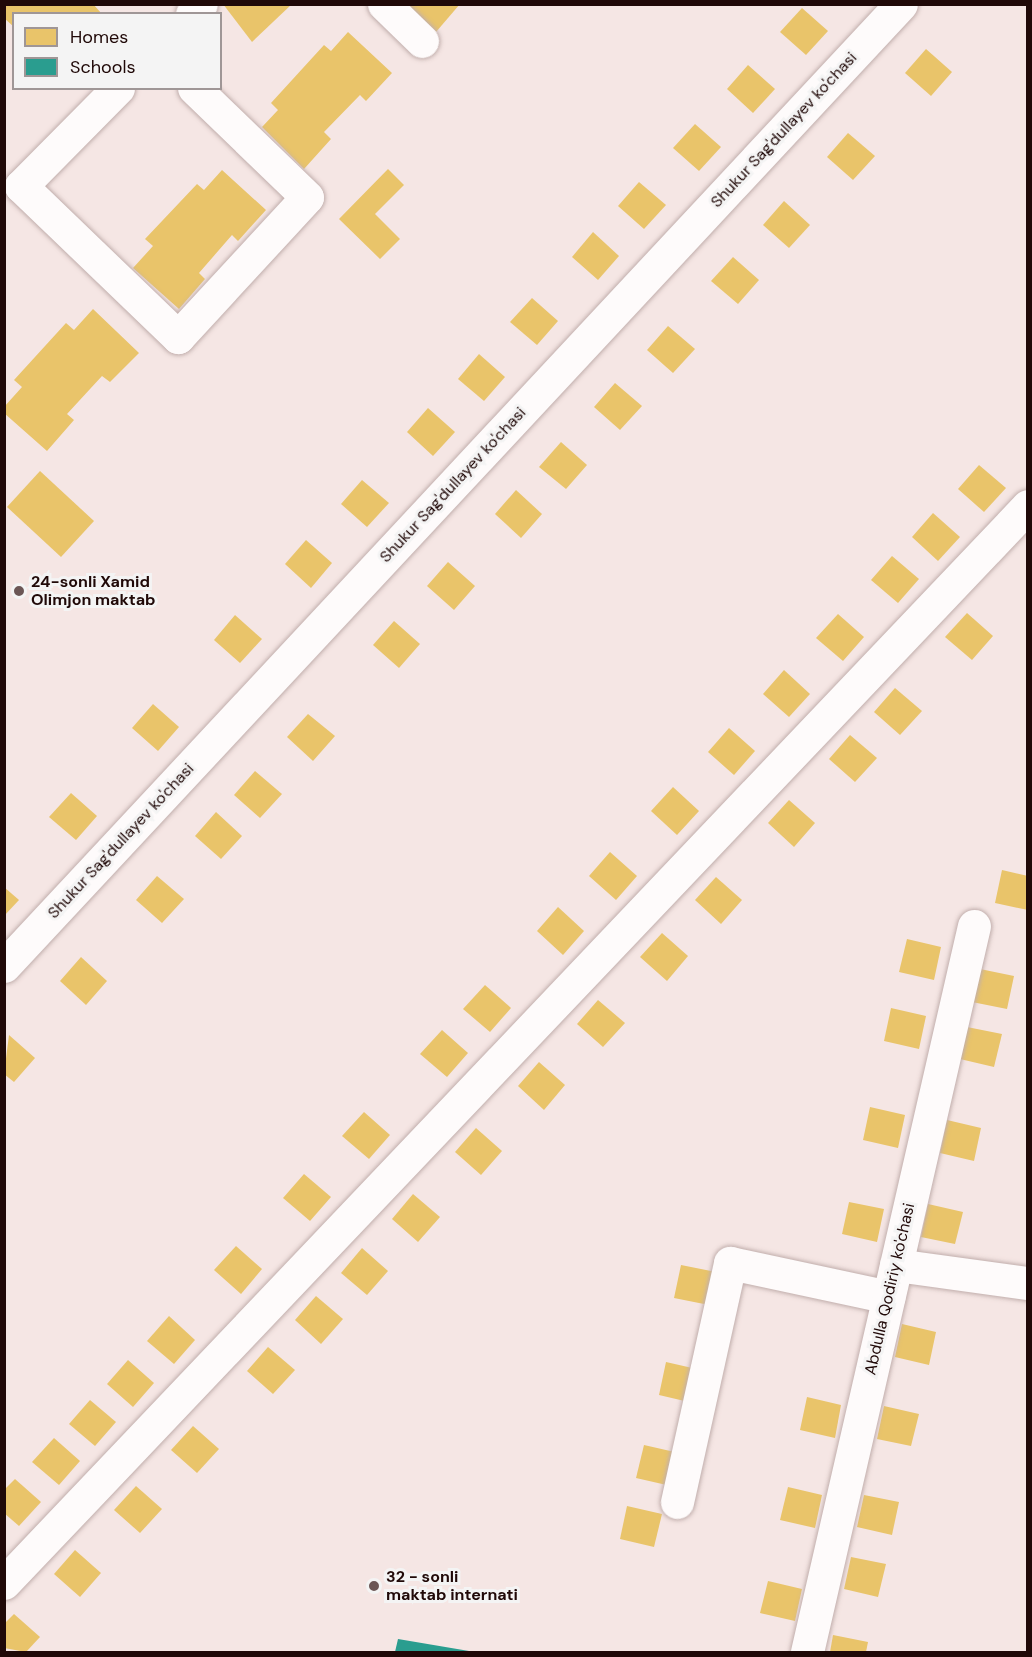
<!DOCTYPE html>
<style>
body{margin:0}
#map{position:relative;width:1032px;height:1657px;overflow:hidden;background:#f5e6e4;font-family:"DM Sans",sans-serif}
div>[style]{position:absolute}
.homes>*{inset:0;background:#e9c46a}
.schools>*{inset:0;background:#2a9d8f}
.roads{filter:drop-shadow(0 0 2px #c1aeac) drop-shadow(0 0 2px #c1aeac)}
.minor>*{height:33px;margin:-16.5px;padding:0 16.5px;transform-origin:16.5px;border-radius:16.5px;background:#fefbfb}
.dots>*{width:16px;height:16px;translate:-50% -50%;box-sizing:border-box;border:3px solid #f4f4f4;border-radius:50%}
span{translate:-50% -50%;white-space:nowrap;text-align:center;line-height:1.15;-webkit-text-stroke:6px #f4f4f4;paint-order:stroke}
.street-label{font-size:16px;color:#200908}
.poi-label{font-size:16px;color:#200908;font-weight:700}
.left{translate:0 -50%;text-align:left}
.frame{position:absolute;inset:0;border:6px solid #200908;pointer-events:none}
.legend{position:absolute;left:12px;top:12px;width:210px;height:78px;box-sizing:border-box;background:#f4f4f4;border:2px solid #9f9696;margin:0;padding:8px 10px;list-style:none;font-size:18px;color:#200908}
.legend li{display:flex;align-items:center;gap:12px;height:30px}
.legend b{width:30px;border:2px solid #9f9696}
</style>
<div id="map">
<div class="homes">
<i style="clip-path:polygon(4px 4px,93px 4px,102px 14px,14px 14px,14px 27px,4px 18px)"></i>
<i style="clip-path:polygon(223px 4px,292px 4px,252px 42px)"></i>
<i style="clip-path:polygon(405px 4px,460px 4px,436px 32px)"></i>
<i style="clip-path:polygon(802px 8px,828px 31px,806px 55px,780px 32px)"></i>
<i style="clip-path:polygon(348px 32px,392px 73px,366px 101px,360px 95px,324px 132px,331px 139px,304px 169px,262px 127px,278px 110px,271px 103px,324px 45px,331px 51px)"></i>
<i style="clip-path:polygon(926px 49px,952px 72px,931px 96px,905px 73px)"></i>
<i style="clip-path:polygon(748px 65px,775px 89px,753px 113px,727px 89px)"></i>
<i style="clip-path:polygon(695px 124px,721px 147px,699px 171px,673px 148px)"></i>
<i style="clip-path:polygon(848px 133px,875px 156px,853px 180px,827px 157px)"></i>
<i style="clip-path:polygon(388px 169px,404px 185px,375px 214px,400px 239px,380px 259px,339px 219px)"></i>
<i style="clip-path:polygon(222px 170px,266px 210px,238px 241px,232px 235px,199px 273px,205px 279px,179px 309px,133px 268px,153px 246px,145px 239px,197px 184px,204px 190px)"></i>
<i style="clip-path:polygon(639px 182px,666px 205px,644px 229px,618px 206px)"></i>
<i style="clip-path:polygon(784px 201px,810px 225px,789px 248px,763px 225px)"></i>
<i style="clip-path:polygon(593px 232px,619px 256px,598px 280px,572px 257px)"></i>
<i style="clip-path:polygon(733px 257px,759px 280px,738px 304px,711px 281px)"></i>
<i style="clip-path:polygon(532px 298px,558px 321px,537px 345px,510px 322px)"></i>
<i style="clip-path:polygon(93px 309px,139px 353px,110px 382px,102px 376px,67px 414px,74px 420px,47px 451px,4px 413px,4px 407px,22px 387px,14px 380px,66px 323px,74px 330px)"></i>
<i style="clip-path:polygon(668px 326px,695px 349px,673px 373px,647px 350px)"></i>
<i style="clip-path:polygon(479px 354px,505px 377px,484px 401px,458px 379px)"></i>
<i style="clip-path:polygon(615px 383px,642px 406px,620px 430px,594px 407px)"></i>
<i style="clip-path:polygon(428px 408px,455px 432px,433px 456px,407px 432px)"></i>
<i style="clip-path:polygon(561px 442px,587px 465px,566px 489px,539px 467px)"></i>
<i style="clip-path:polygon(979px 465px,1006px 488px,984px 512px,958px 489px)"></i>
<i style="clip-path:polygon(40px 471px,94px 521px,61px 557px,7px 507px)"></i>
<i style="clip-path:polygon(362px 480px,389px 503px,367px 527px,341px 504px)"></i>
<i style="clip-path:polygon(516px 490px,542px 514px,521px 538px,495px 514px)"></i>
<i style="clip-path:polygon(933px 513px,960px 537px,938px 561px,912px 537px)"></i>
<i style="clip-path:polygon(306px 540px,332px 563px,311px 588px,285px 564px)"></i>
<i style="clip-path:polygon(892px 556px,919px 579px,898px 603px,871px 580px)"></i>
<i style="clip-path:polygon(448px 562px,475px 586px,454px 610px,427px 586px)"></i>
<i style="clip-path:polygon(967px 613px,993px 636px,972px 660px,945px 637px)"></i>
<i style="clip-path:polygon(838px 614px,864px 637px,843px 661px,816px 638px)"></i>
<i style="clip-path:polygon(235px 615px,262px 639px,240px 663px,214px 640px)"></i>
<i style="clip-path:polygon(394px 621px,420px 644px,399px 668px,373px 645px)"></i>
<i style="clip-path:polygon(784px 670px,810px 694px,789px 717px,763px 694px)"></i>
<i style="clip-path:polygon(895px 688px,922px 711px,900px 735px,874px 712px)"></i>
<i style="clip-path:polygon(153px 704px,179px 727px,158px 751px,132px 728px)"></i>
<i style="clip-path:polygon(308px 714px,335px 736px,313px 761px,287px 737px)"></i>
<i style="clip-path:polygon(729px 728px,755px 751px,734px 775px,708px 752px)"></i>
<i style="clip-path:polygon(850px 735px,877px 758px,855px 782px,829px 759px)"></i>
<i style="clip-path:polygon(255px 771px,282px 794px,260px 818px,234px 795px)"></i>
<i style="clip-path:polygon(673px 787px,699px 811px,677px 835px,651px 811px)"></i>
<i style="clip-path:polygon(71px 793px,97px 816px,76px 840px,49px 817px)"></i>
<i style="clip-path:polygon(789px 800px,815px 823px,794px 847px,768px 823px)"></i>
<i style="clip-path:polygon(216px 812px,242px 836px,221px 859px,195px 836px)"></i>
<i style="clip-path:polygon(610px 852px,637px 876px,616px 900px,589px 876px)"></i>
<i style="clip-path:polygon(1002px 870px,1028px 876px,1028px 910px,995px 903px)"></i>
<i style="clip-path:polygon(157px 876px,184px 899px,162px 923px,136px 900px)"></i>
<i style="clip-path:polygon(716px 877px,742px 900px,721px 924px,695px 900px)"></i>
<i style="clip-path:polygon(4px 887px,19px 900px,4px 916px)"></i>
<i style="clip-path:polygon(558px 907px,584px 931px,563px 955px,537px 931px)"></i>
<i style="clip-path:polygon(662px 933px,688px 956px,667px 981px,640px 957px)"></i>
<i style="clip-path:polygon(907px 939px,941px 947px,934px 980px,899px 972px)"></i>
<i style="clip-path:polygon(81px 957px,107px 981px,86px 1005px,60px 981px)"></i>
<i style="clip-path:polygon(980px 969px,1014px 976px,1007px 1009px,972px 1002px)"></i>
<i style="clip-path:polygon(485px 985px,511px 1008px,490px 1032px,463px 1009px)"></i>
<i style="clip-path:polygon(598px 1000px,625px 1023px,603px 1047px,577px 1024px)"></i>
<i style="clip-path:polygon(891px 1008px,926px 1016px,919px 1049px,884px 1041px)"></i>
<i style="clip-path:polygon(967px 1027px,1002px 1034px,994px 1067px,960px 1059px)"></i>
<i style="clip-path:polygon(442px 1030px,468px 1053px,447px 1077px,420px 1054px)"></i>
<i style="clip-path:polygon(9px 1035px,35px 1058px,14px 1082px,4px 1074px)"></i>
<i style="clip-path:polygon(539px 1062px,565px 1085px,544px 1110px,518px 1086px)"></i>
<i style="clip-path:polygon(870px 1107px,905px 1115px,898px 1148px,863px 1140px)"></i>
<i style="clip-path:polygon(364px 1112px,390px 1135px,369px 1159px,342px 1136px)"></i>
<i style="clip-path:polygon(947px 1120px,981px 1128px,974px 1161px,940px 1153px)"></i>
<i style="clip-path:polygon(476px 1128px,502px 1151px,481px 1175px,455px 1152px)"></i>
<i style="clip-path:polygon(304px 1174px,331px 1197px,310px 1221px,283px 1198px)"></i>
<i style="clip-path:polygon(413px 1194px,440px 1217px,418px 1242px,392px 1219px)"></i>
<i style="clip-path:polygon(849px 1202px,884px 1209px,877px 1242px,842px 1234px)"></i>
<i style="clip-path:polygon(928px 1204px,963px 1212px,955px 1244px,921px 1237px)"></i>
<i style="clip-path:polygon(236px 1246px,262px 1269px,241px 1294px,214px 1270px)"></i>
<i style="clip-path:polygon(362px 1248px,388px 1271px,367px 1295px,341px 1273px)"></i>
<i style="clip-path:polygon(681px 1265px,716px 1272px,709px 1305px,674px 1298px)"></i>
<i style="clip-path:polygon(316px 1296px,343px 1319px,321px 1344px,295px 1320px)"></i>
<i style="clip-path:polygon(169px 1316px,195px 1340px,174px 1364px,147px 1341px)"></i>
<i style="clip-path:polygon(902px 1324px,936px 1332px,929px 1365px,895px 1357px)"></i>
<i style="clip-path:polygon(268px 1347px,295px 1370px,273px 1394px,247px 1371px)"></i>
<i style="clip-path:polygon(128px 1360px,154px 1383px,133px 1407px,107px 1384px)"></i>
<i style="clip-path:polygon(666px 1362px,701px 1370px,693px 1403px,659px 1395px)"></i>
<i style="clip-path:polygon(807px 1397px,841px 1405px,835px 1438px,800px 1430px)"></i>
<i style="clip-path:polygon(90px 1400px,116px 1422px,95px 1446px,69px 1424px)"></i>
<i style="clip-path:polygon(884px 1406px,919px 1414px,911px 1446px,877px 1439px)"></i>
<i style="clip-path:polygon(193px 1426px,219px 1449px,197px 1473px,171px 1450px)"></i>
<i style="clip-path:polygon(54px 1438px,80px 1461px,59px 1485px,32px 1462px)"></i>
<i style="clip-path:polygon(644px 1445px,679px 1453px,671px 1486px,636px 1478px)"></i>
<i style="clip-path:polygon(15px 1479px,41px 1502px,19px 1526px,4px 1513px,4px 1490px)"></i>
<i style="clip-path:polygon(136px 1486px,162px 1509px,140px 1533px,114px 1510px)"></i>
<i style="clip-path:polygon(788px 1487px,822px 1495px,815px 1528px,780px 1520px)"></i>
<i style="clip-path:polygon(864px 1495px,899px 1502px,892px 1535px,857px 1527px)"></i>
<i style="clip-path:polygon(627px 1506px,662px 1514px,654px 1547px,620px 1539px)"></i>
<i style="clip-path:polygon(75px 1550px,101px 1573px,80px 1597px,54px 1574px)"></i>
<i style="clip-path:polygon(851px 1557px,886px 1564px,878px 1597px,844px 1589px)"></i>
<i style="clip-path:polygon(768px 1581px,802px 1589px,795px 1621px,760px 1613px)"></i>
<i style="clip-path:polygon(14px 1614px,40px 1637px,26px 1652px,4px 1648px,4px 1624px)"></i>
<i style="clip-path:polygon(833px 1635px,868px 1642px,866px 1652px,830px 1652px)"></i>
</div>
<div class="schools">
<i style="clip-path:polygon(398px 1639px,469px 1651px,468px 1652px,395px 1652px)"></i>
</div>
<div class="roads">
<div class="minor">
<i style="left:384px;top:4px;width:53px;rotate:44.2deg"></i>
<i style="left:192px;top:14px;width:13px;rotate:-48deg"></i>
<i style="left:118px;top:88px;width:138px;rotate:134.7deg"></i>
<i style="left:21px;top:186px;width:218px;rotate:43.9deg"></i>
<i style="left:178px;top:337px;width:190px;rotate:-47.3deg"></i>
<i style="left:307px;top:197px;width:157px;rotate:-136deg"></i>
<i style="left:4px;top:966px;width:1315px;rotate:-47deg"></i>
<i style="left:896px;top:1265px;width:133px;rotate:7.8deg"></i>
<i style="left:677px;top:1502px;width:245px;rotate:-77.5deg"></i>
<i style="left:730px;top:1263px;width:162px;rotate:12.1deg"></i>
<i style="left:4px;top:1583px;width:1486px;rotate:-46.45deg"></i>
<i style="left:807px;top:1652px;width:745px;rotate:-77.05deg"></i>
</div>
</div>
<div class="dots">
<i style="left:19px;top:591px;background:#6b5655"></i>
<i style="left:374px;top:1586px;background:#6b5655"></i>
</div>
<div class="street-label">
<span style="left:784px;top:130px;rotate:-47deg">Shukur Sag'dullayev ko'chasi</span>
<span style="left:453px;top:485px;rotate:-47deg">Shukur Sag'dullayev ko'chasi</span>
<span style="left:121px;top:841px;rotate:-47deg">Shukur Sag'dullayev ko'chasi</span>
<span style="left:890px;top:1289px;rotate:-77deg">Abdulla Qodiriy ko'chasi</span>
</div>
<div class="poi-label">
<span class="left" style="left:31px;top:591px">24-sonli Xamid<br>Olimjon maktab</span>
<span class="left" style="left:386px;top:1586px">32 - sonli<br>maktab internati</span>
</div>
<div class="frame"></div>
<ul class="legend">
<li><b style="height:16px;background:#e9c46a"></b>Homes</li>
<li><b style="height:16px;background:#2a9d8f"></b>Schools</li>
</ul>
</div>
